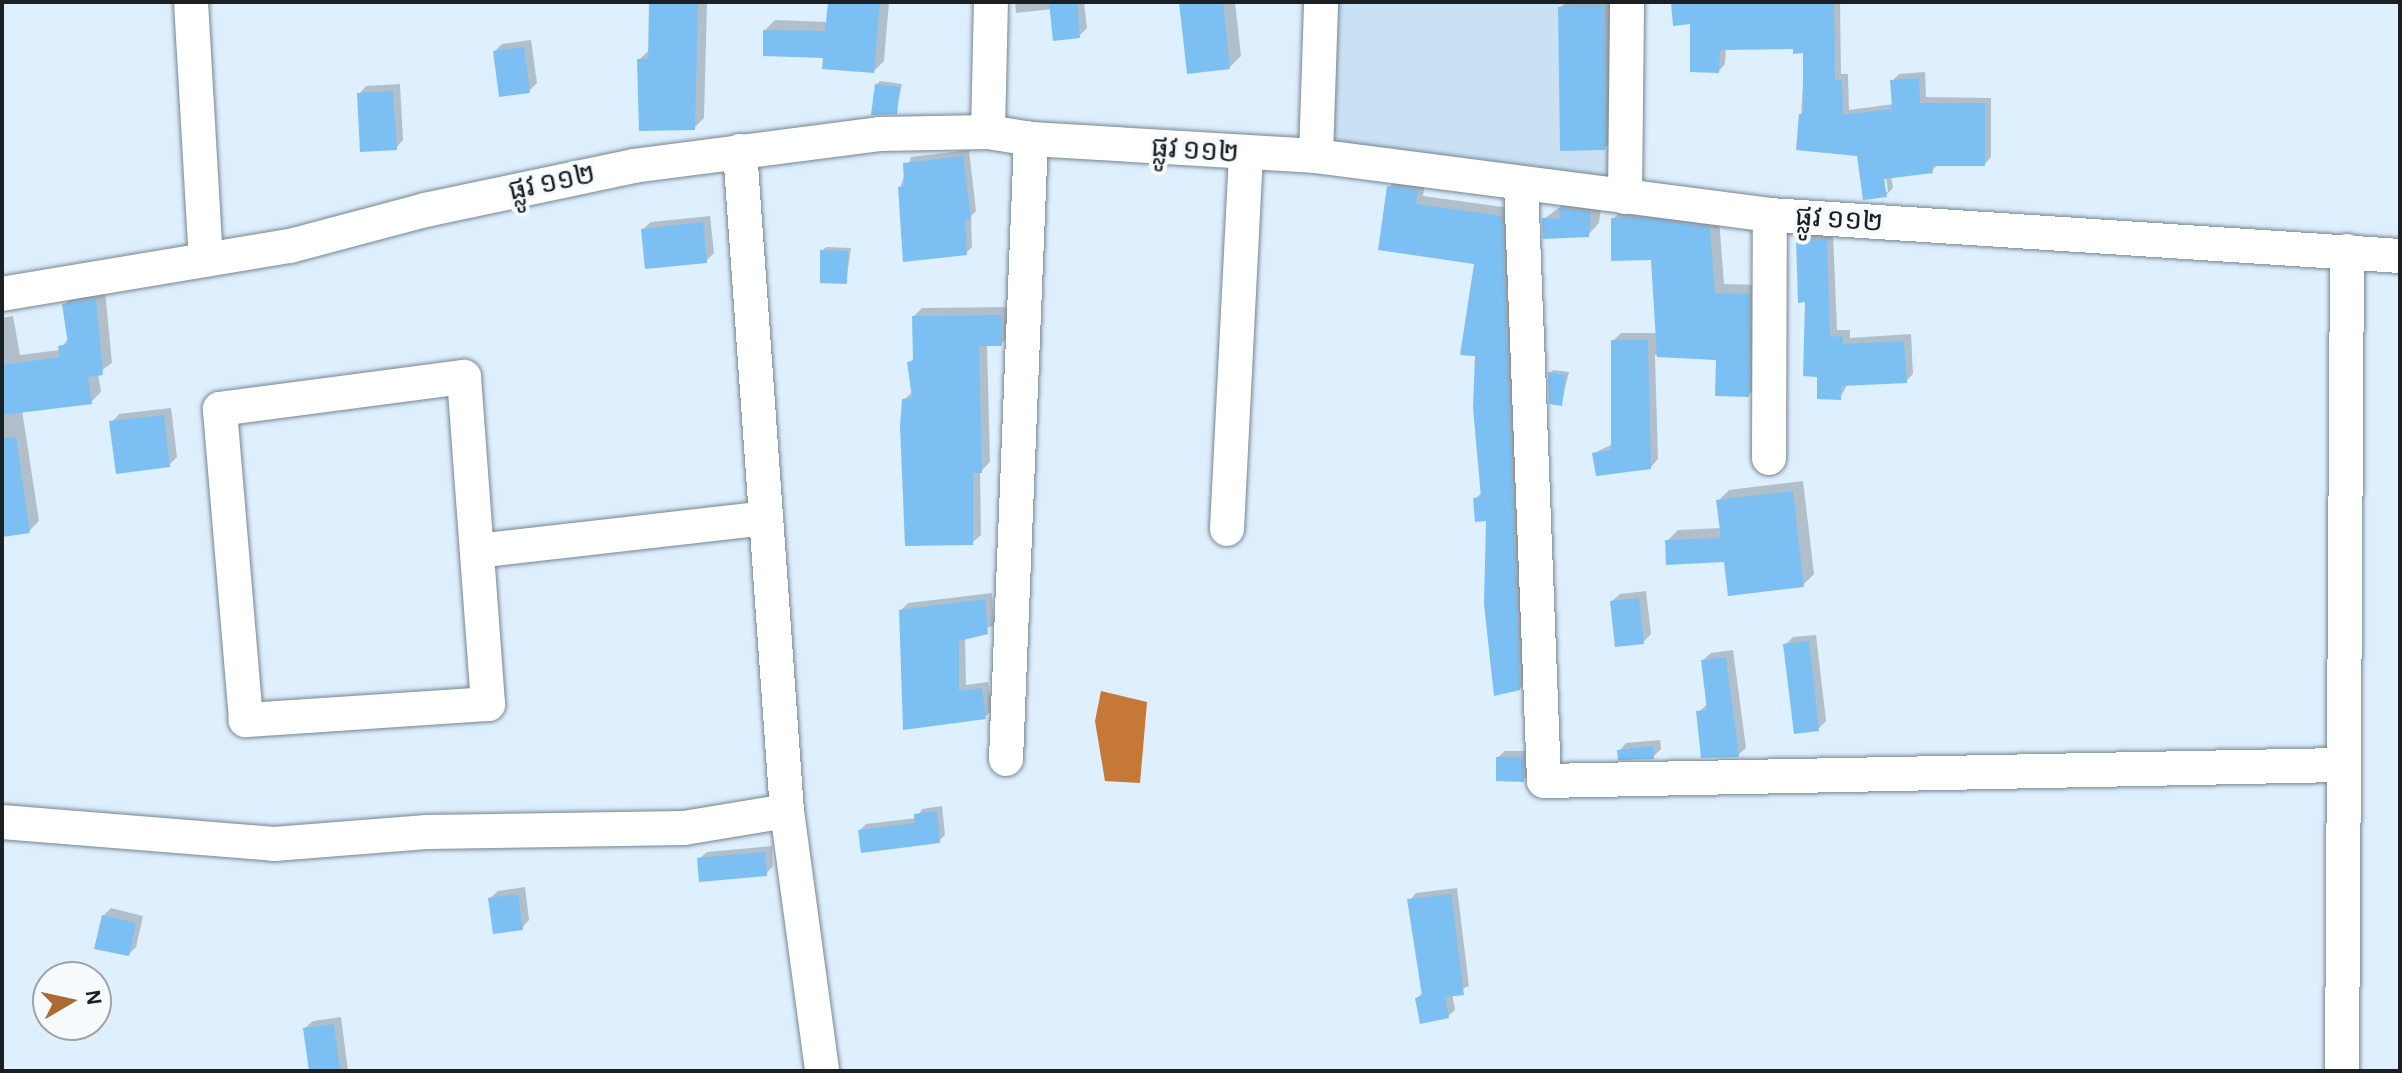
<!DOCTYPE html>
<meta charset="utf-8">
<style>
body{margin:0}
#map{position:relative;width:2402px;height:1073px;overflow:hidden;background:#deeffd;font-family:"Alegreya Sans","Noto Sans Khmer",sans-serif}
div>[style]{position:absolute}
.built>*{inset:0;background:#cae1f4}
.water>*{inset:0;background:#c67836}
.shadow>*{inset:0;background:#0003}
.building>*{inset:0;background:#7cc0f3}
.roads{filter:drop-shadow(0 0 2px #768592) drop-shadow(0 0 2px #768592)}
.minor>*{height:34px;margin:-17px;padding:0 17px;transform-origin:17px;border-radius:17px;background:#fff}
span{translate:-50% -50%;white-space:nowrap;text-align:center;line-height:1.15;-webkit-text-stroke:8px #f7fafd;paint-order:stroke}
.street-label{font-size:28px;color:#1a2024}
.frame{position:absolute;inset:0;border:4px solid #1a2024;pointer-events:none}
.north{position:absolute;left:32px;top:961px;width:80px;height:80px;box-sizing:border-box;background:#f7fafd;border:2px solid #9fa3a6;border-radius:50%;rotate:81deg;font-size:22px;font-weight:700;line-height:32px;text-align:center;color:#1a2024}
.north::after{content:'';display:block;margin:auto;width:28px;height:36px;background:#ac6b35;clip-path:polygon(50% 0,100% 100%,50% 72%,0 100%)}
</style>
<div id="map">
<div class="built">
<i style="clip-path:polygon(1335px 2px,1617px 2px,1617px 177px,1331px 153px)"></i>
</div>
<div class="water">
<i style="clip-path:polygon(1101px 691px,1147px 702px,1140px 783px,1105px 781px,1095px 721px)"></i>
</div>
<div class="shadow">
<i style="clip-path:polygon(651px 2px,707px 2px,704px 118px,694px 128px,639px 60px,649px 50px)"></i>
<i style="clip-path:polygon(829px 2px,889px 2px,884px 61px,874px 71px,765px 30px,775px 20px,828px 22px)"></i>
<i style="clip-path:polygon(1015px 2px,1084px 2px,1087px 28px,1079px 36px,1052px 9px,1016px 13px)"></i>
<i style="clip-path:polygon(1181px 2px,1235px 2px,1241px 56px,1230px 67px)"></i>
<i style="clip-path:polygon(1566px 2px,1615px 2px,1616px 136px,1605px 148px,1560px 8px)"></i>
<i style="clip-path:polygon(evenodd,1673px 2px,1840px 2px,1841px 74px,1848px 74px,1849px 110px,1894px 104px,1892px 81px,1899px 74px,1925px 72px,1926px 97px,1991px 98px,1991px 157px,1985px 164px,1938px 164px,1932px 171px,1891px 176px,1893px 188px,1886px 195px,1859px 154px,1801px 115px,1805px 51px,1795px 47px,1726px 48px,1725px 64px,1719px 71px,1693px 22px,1673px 2px,1885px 168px,1888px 192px,1884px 192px,1885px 168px)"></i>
<i style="clip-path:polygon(531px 40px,537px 83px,529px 91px,495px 51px,502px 44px)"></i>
<i style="clip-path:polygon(880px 81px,902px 84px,896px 112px,876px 85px)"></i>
<i style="clip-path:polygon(400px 84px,403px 140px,396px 148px,359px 94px,366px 86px)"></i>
<i style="clip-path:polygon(969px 150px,976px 211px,971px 216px,972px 247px,966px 253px,900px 188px,911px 157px)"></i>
<i style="clip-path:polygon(1397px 179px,1425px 183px,1423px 196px,1510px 208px,1528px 680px,1520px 689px,1488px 519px,1475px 499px,1483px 491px,1476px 263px,1389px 187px)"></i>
<i style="clip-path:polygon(1573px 197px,1602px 201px,1599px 223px,1588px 235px,1544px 219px)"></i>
<i style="clip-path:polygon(1623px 209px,1719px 218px,1724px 284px,1759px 285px,1758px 385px,1748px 395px,1718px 359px,1655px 355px,1658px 459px,1651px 467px,1594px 453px,1613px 444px,1613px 341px,1621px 333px,1658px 333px,1653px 258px,1613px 219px)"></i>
<i style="clip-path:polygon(710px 216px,714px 253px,706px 261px,643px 229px,651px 222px)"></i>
<i style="clip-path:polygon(1833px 232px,1837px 330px,1850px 330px,1850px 338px,1911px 334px,1913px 374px,1906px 381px,1848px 383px,1840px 398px,1819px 375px,1798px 241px,1806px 233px)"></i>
<i style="clip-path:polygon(826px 247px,851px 248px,846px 282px,822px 251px)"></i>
<i style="clip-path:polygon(105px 290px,112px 363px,98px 373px,101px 392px,91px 402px,22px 410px,39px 521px,29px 531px,2px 533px,2px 318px,13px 316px,20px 355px,60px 350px,69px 337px,64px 305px,74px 295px)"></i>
<i style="clip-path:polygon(1009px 307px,1010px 335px,1001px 344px,987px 344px,990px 462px,980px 472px,981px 535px,972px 543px,904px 400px,913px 391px,909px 363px,915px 357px,914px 316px,922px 308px)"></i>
<i style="clip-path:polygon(1553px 370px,1569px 372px,1561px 404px,1550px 373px)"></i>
<i style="clip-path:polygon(171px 408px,177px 457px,169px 465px,112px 422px,119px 414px)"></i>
<i style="clip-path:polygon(1803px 481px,1814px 574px,1803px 585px,1667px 541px,1678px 530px,1721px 528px,1718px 501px,1729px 490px)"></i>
<i style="clip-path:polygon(1646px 591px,1651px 634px,1643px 642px,1612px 601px,1620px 594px)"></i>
<i style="clip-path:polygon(992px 593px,994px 625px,965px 637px,966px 685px,988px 682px,992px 710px,985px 717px,905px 728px,901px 610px,908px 603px)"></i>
<i style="clip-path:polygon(1816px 635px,1826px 721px,1818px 729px,1785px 645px,1793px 637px)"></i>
<i style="clip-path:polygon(1733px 650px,1746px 748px,1738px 755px,1698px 712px,1708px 704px,1703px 660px,1711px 653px)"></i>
<i style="clip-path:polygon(1660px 740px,1661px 749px,1653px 757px,1619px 751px,1626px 743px)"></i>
<i style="clip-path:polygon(1505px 751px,1529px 751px,1530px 773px,1523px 780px,1498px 757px)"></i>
<i style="clip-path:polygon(942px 806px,945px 835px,939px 841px,860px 830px,866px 824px,917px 818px,922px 809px)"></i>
<i style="clip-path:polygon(772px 846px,773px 866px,766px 874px,699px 859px,707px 852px)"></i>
<i style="clip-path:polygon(525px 887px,529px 920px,522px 928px,490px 898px,498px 891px)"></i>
<i style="clip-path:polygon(1457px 888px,1469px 986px,1452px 994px,1455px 1010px,1448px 1016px,1417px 998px,1423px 992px,1410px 900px,1416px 893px)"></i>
<i style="clip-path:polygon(111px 908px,143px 916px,136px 947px,129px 954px,103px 916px)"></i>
<i style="clip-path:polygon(341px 1017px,348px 1071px,311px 1071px,305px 1028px,313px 1021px)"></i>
</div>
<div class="building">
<i style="clip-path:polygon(649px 2px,698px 2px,695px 130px,639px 131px,637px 59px,648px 59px)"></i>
<i style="clip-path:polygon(828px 2px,880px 2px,874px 73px,822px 69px,823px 58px,763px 56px,763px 30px,825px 31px)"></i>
<i style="clip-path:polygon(1049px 2px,1077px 2px,1080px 38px,1053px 41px)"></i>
<i style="clip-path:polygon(1179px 2px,1223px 2px,1230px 69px,1187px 74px)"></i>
<i style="clip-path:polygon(1671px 2px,1834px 2px,1835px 80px,1842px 80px,1843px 115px,1892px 109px,1890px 80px,1919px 78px,1920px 103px,1985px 103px,1985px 166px,1932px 166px,1933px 173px,1884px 179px,1887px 197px,1863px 200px,1857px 156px,1796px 150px,1799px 114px,1803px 114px,1803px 53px,1793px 54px,1793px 49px,1720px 50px,1719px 73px,1690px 72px,1690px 24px,1673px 26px)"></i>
<i style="clip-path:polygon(1604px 6px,1605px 150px,1560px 151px,1558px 7px)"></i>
<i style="clip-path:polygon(524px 47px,530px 93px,499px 97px,493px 51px)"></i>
<i style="clip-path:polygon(875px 84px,900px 87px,897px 114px,871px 115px)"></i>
<i style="clip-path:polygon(393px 91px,397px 150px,360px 152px,357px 93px)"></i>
<i style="clip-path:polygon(963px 156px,971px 220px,965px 220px,967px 255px,903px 262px,898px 187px,904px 186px,903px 163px)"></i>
<i style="clip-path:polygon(1387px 186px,1418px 190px,1416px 204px,1502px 216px,1520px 690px,1494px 696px,1484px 604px,1486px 521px,1475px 522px,1473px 498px,1481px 497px,1473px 408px,1475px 356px,1460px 355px,1474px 264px,1378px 250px)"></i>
<i style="clip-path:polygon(1559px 208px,1591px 212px,1589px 237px,1543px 239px,1542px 218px,1560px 219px)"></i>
<i style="clip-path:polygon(1633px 217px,1710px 227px,1715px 293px,1750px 294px,1749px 397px,1715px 396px,1716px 360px,1657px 357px,1651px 260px,1611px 261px,1611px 218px)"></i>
<i style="clip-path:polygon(703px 222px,707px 263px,645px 269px,641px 229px)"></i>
<i style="clip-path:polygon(1827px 239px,1830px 336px,1843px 337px,1843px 344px,1904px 341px,1907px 383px,1841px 386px,1841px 400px,1817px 399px,1817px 377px,1803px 376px,1805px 302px,1798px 303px,1796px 240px)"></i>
<i style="clip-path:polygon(820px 250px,848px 251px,847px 284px,820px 283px)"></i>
<i style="clip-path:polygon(96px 299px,103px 375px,88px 377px,92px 404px,2px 415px,2px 365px,60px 357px,58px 346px,68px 344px,62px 304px)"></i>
<i style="clip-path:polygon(1001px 315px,1002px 346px,979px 346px,982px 473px,973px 473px,973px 545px,905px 546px,900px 426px,902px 399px,912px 398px,907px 362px,913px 361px,912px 316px)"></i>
<i style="clip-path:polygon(1611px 340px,1648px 340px,1651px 469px,1596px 476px,1592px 453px,1611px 450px)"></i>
<i style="clip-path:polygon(1548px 372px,1566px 375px,1562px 406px,1549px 404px)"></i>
<i style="clip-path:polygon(164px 415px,170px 467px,116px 474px,109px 421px)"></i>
<i style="clip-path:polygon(16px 437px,30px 533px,2px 537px,2px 438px)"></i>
<i style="clip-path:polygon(1793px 491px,1804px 587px,1728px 596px,1724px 562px,1666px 565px,1665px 540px,1721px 538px,1716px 500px)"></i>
<i style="clip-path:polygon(1639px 598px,1644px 644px,1615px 647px,1610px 601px)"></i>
<i style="clip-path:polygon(985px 599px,988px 634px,959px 641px,959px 691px,982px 688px,986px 719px,903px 730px,899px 610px)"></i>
<i style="clip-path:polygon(1809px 641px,1819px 731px,1794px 734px,1783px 644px)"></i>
<i style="clip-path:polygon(1726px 657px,1739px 757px,1701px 758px,1696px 711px,1707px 710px,1701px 660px)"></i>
<i style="clip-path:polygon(1653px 746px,1654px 759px,1618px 760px,1617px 750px)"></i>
<i style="clip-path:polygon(1496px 757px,1523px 757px,1524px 782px,1496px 781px)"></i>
<i style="clip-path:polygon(937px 811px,940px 843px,861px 853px,858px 830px,915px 823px,914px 814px)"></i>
<i style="clip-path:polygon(765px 852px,767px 876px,699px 882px,697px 858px)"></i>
<i style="clip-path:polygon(518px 894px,523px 930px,493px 934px,488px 898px)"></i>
<i style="clip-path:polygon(1451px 894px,1464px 995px,1445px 997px,1449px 1018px,1420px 1024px,1415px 998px,1422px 996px,1407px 899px)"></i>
<i style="clip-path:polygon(102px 915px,136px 923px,129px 956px,94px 949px)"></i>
<i style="clip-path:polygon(334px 1024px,340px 1071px,309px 1071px,303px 1028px)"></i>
</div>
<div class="roads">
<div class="minor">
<i style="left:191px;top:2px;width:258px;rotate:86.7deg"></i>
<i style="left:988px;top:132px;width:130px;rotate:-88.7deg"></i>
<i style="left:740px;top:151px;width:662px;rotate:85.93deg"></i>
<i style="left:787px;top:811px;width:262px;rotate:82.3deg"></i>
<i style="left:1316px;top:156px;width:154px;rotate:-88.1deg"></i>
<i style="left:1521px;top:184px;width:597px;rotate:87.79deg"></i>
<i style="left:1544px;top:781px;width:800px;rotate:-1.15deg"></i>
<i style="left:1625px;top:197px;width:195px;rotate:-89.4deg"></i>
<i style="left:2px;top:294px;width:292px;rotate:-9.5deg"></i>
<i style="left:290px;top:246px;width:140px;rotate:-14.9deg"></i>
<i style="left:425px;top:210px;width:213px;rotate:-11.9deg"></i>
<i style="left:633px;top:166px;width:248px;rotate:-7.4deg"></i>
<i style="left:879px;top:134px;width:109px;rotate:-1.1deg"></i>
<i style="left:988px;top:132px;width:44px;rotate:9.2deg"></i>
<i style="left:1031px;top:139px;width:286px;rotate:3.4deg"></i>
<i style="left:1316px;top:156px;width:458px;rotate:7.4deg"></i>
<i style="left:1770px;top:215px;width:631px;rotate:3.72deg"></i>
<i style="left:464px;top:377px;width:328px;rotate:85.8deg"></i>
<i style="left:488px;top:704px;width:243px;rotate:176.2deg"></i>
<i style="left:246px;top:720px;width:312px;rotate:-94.8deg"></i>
<i style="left:220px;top:409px;width:246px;rotate:-7.5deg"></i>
<i style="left:1769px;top:458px;width:243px;rotate:-89.8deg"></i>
<i style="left:1227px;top:529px;width:375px;rotate:-87.1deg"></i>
<i style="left:477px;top:551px;width:291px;rotate:-6.5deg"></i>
<i style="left:1006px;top:759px;width:621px;rotate:-87.69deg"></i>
<i style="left:2px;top:822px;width:273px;rotate:4.6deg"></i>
<i style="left:274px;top:844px;width:153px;rotate:-4.5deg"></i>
<i style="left:427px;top:832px;width:257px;rotate:-0.9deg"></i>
<i style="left:684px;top:828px;width:104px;rotate:-9.4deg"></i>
<i style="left:2342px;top:1071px;width:820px;rotate:-89.65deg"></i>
</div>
</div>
<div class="street-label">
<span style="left:1195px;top:151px;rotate:4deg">ផ្លូវ ១១២</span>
<span style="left:552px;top:183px;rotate:-12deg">ផ្លូវ ១១២</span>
<span style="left:1839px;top:220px;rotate:4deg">ផ្លូវ ១១២</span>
</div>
<div class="frame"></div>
<div class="north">N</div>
</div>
